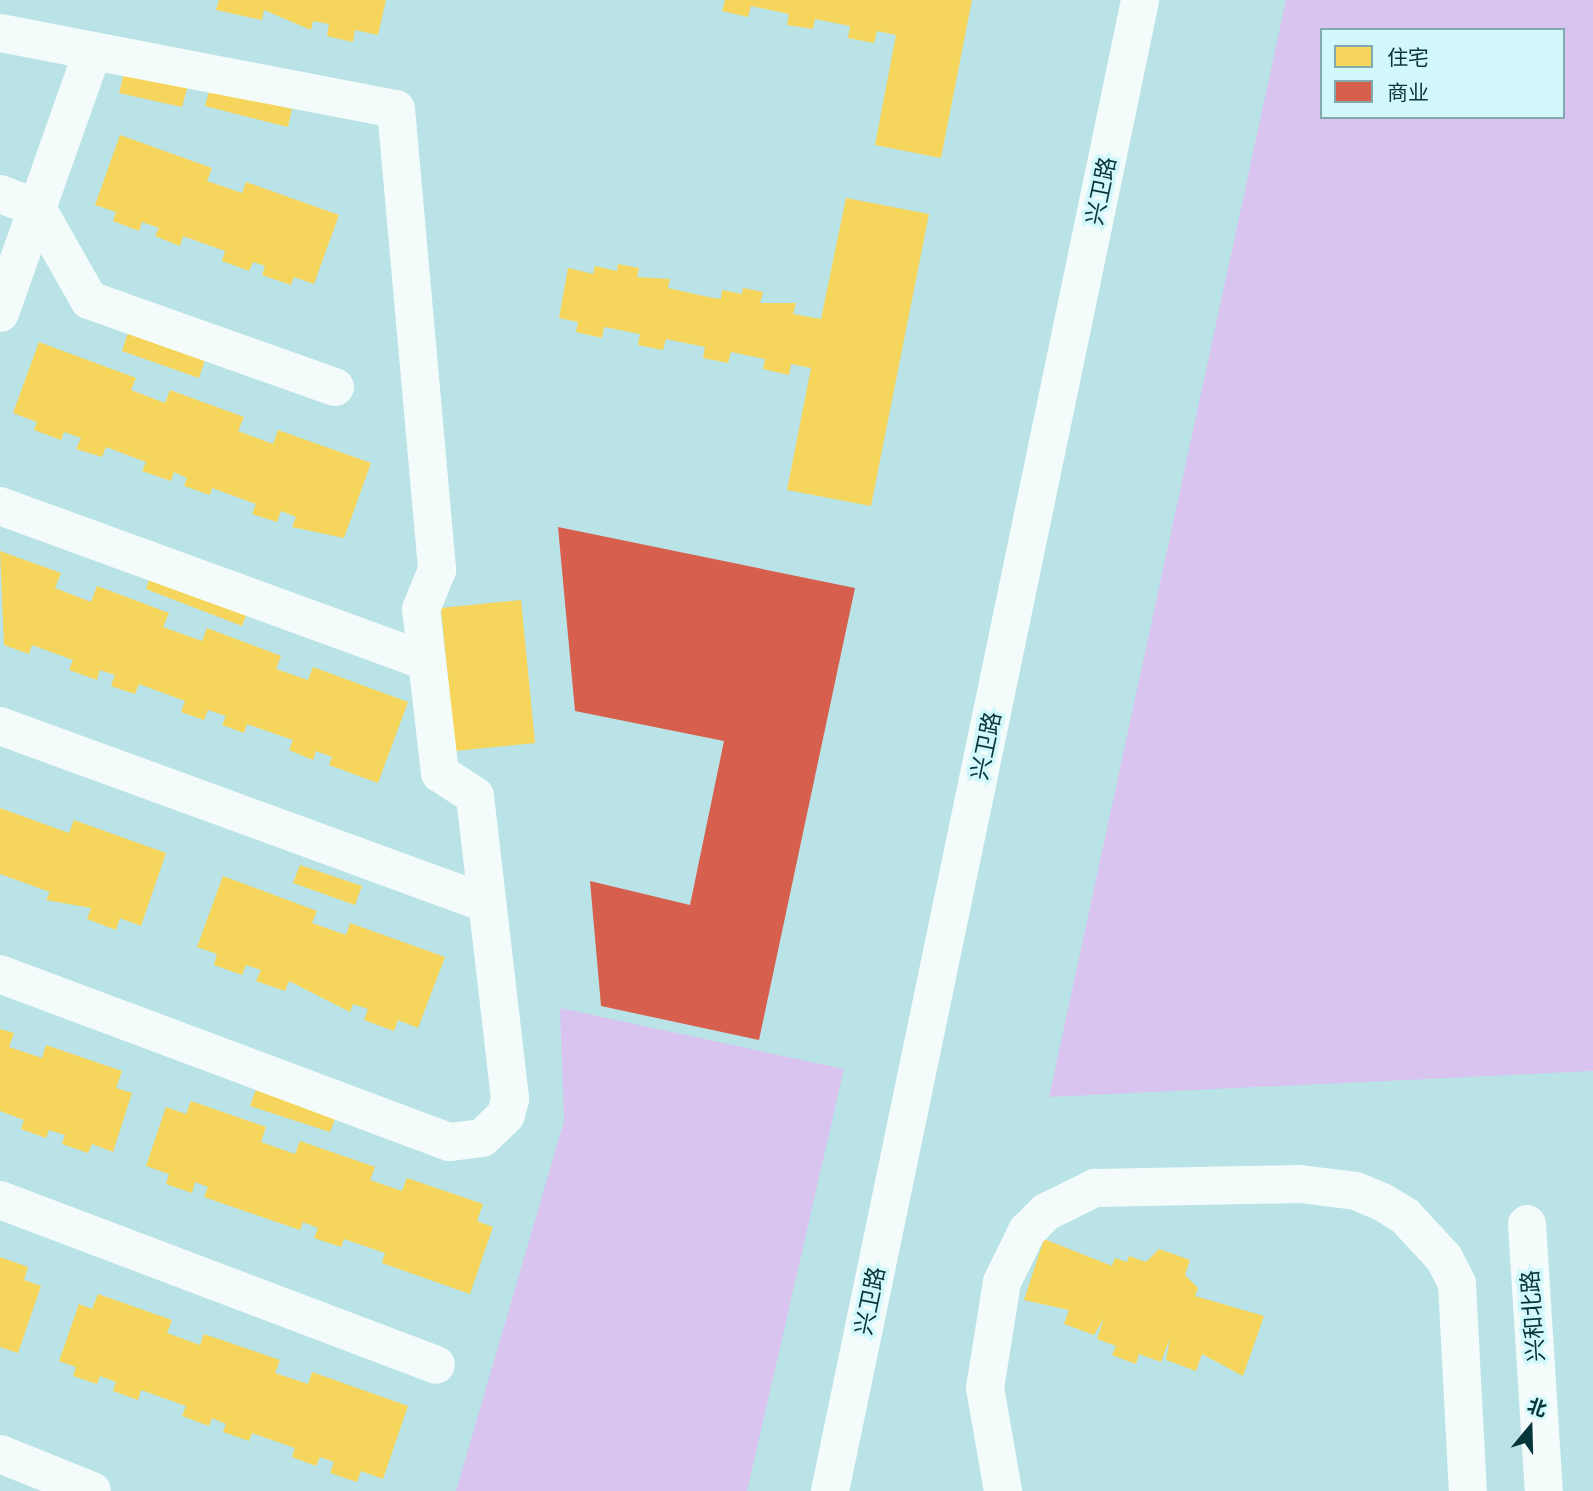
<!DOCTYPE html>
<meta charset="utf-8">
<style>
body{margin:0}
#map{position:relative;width:1593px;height:1491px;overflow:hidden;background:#b9e3e7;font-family:"DM Sans","Noto Sans SC",sans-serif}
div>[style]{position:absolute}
.green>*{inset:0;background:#d8c4ef}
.homes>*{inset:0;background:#f6d55c}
.shops>*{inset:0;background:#d6604d}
.minor>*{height:38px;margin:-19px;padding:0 19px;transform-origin:19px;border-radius:19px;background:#f4fbfb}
span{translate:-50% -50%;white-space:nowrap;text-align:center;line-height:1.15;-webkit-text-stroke:7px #d3f8fc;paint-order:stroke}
.street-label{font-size:23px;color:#07363a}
.legend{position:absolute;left:1320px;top:28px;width:245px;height:91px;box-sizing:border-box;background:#d3f8fc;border:2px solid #81aaae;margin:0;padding:9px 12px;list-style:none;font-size:21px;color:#07363a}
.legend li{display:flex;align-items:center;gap:14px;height:35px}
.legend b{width:35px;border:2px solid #81aaae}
.north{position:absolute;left:1495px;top:1393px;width:70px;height:70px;-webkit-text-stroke:5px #d3f8fc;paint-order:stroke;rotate:19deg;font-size:19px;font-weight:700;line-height:28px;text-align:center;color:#07363a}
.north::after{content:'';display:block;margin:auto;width:24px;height:32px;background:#07363a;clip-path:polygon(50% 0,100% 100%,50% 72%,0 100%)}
</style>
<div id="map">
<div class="green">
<i style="clip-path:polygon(evenodd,1286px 0,1593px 0,1593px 1071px,1049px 1097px,1286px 0,1322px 30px,1563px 30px,1563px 117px,1322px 117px,1322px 30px)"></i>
<i style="clip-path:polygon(560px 1008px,844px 1069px,747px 1491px,456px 1491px,564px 1121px)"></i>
</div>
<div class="homes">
<i style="clip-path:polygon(219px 0,386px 0,378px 35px,355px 30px,353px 42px,327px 36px,329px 24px,313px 21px,311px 30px,264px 10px,262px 20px,216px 10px)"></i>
<i style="clip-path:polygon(725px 0,972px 0,941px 158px,875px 145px,896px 35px,877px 31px,874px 43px,848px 38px,850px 26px,815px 19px,813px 29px,787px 25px,789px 14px,751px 6px,748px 17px,722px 11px)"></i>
<i style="clip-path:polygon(125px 69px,188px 85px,182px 107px,119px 93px)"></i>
<i style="clip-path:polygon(210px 88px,292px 109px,288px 127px,205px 106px)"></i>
<i style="clip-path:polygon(120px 135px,212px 168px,207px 181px,242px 193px,246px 182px,339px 215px,314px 284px,294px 277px,291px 285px,262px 275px,265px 266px,253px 262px,249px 271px,222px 261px,225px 251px,183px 236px,180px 246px,155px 236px,159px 228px,142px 222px,139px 231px,113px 221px,116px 212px,95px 205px)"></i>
<i style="clip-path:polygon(846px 198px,929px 214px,871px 506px,787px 490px,811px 368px,791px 364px,789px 375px,763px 369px,765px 359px,731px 352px,728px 363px,703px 358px,705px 347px,666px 339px,663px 350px,638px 345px,640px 334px,604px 327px,602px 338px,576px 332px,578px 322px,559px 318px,568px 268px,593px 274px,595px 266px,617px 271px,618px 264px,639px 268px,637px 277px,670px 279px,668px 288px,708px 297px,721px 299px,722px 290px,742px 294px,743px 288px,763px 292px,760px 303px,796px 303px,793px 314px,821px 319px)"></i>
<i style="clip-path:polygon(128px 333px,205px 360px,199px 378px,122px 351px)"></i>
<i style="clip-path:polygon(39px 342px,136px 378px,131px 390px,165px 403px,170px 390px,244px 417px,238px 431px,273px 444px,278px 430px,371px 463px,344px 538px,292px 527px,296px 517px,281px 511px,277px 522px,252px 514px,256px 504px,212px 488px,210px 495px,184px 486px,187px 478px,174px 472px,171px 481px,142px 471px,146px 462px,106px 447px,102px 457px,76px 449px,81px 438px,64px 432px,61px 440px,34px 430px,37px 422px,13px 413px)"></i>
<i style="clip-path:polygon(0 551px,61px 573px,55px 588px,91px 602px,97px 586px,169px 613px,163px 627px,202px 641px,207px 628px,281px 656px,276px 669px,308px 680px,313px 667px,408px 702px,378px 783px,329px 765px,332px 757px,316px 751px,313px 760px,289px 750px,293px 740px,247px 724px,244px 733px,222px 725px,226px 716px,208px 710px,204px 720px,181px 712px,185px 701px,139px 684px,135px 694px,111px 686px,115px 675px,100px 670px,97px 680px,69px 670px,73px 660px,32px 645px,29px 654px,4px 645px)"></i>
<i style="clip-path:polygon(152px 571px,249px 608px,242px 626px,146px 589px)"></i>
<i style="clip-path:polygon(521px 600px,535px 743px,455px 751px,441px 608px)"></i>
<i style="clip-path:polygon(0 808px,69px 833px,74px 820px,166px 853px,141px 926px,120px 918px,116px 930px,87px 919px,91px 908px,46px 900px,50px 892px,0 874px)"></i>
<i style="clip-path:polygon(300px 865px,362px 886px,355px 905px,293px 883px)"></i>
<i style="clip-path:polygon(223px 876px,317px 911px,312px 923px,346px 935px,350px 923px,445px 957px,418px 1028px,398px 1020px,394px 1031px,364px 1020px,368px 1009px,353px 1004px,350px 1012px,289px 981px,285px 991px,256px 981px,261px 970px,246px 965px,242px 975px,214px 965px,217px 954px,197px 947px)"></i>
<i style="clip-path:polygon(0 1029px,14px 1033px,9px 1047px,42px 1058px,46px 1045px,122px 1071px,116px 1088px,132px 1093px,113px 1152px,92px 1144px,88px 1153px,62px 1144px,65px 1135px,49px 1130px,46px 1138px,21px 1129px,24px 1120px,0 1111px)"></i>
<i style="clip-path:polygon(257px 1087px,337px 1114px,330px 1132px,250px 1106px)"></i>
<i style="clip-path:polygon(191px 1101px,266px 1127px,261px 1142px,295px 1154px,300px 1141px,375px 1167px,370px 1180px,402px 1191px,407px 1178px,483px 1204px,477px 1221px,493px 1227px,470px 1294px,382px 1263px,385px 1253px,344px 1239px,341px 1247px,314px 1238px,318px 1228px,303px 1222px,300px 1230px,204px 1197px,208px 1187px,195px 1182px,192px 1193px,166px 1184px,169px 1174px,146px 1166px,166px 1107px,186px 1114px)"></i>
<i style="clip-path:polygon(1044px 1239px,1112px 1266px,1115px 1258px,1127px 1262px,1129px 1256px,1146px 1262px,1159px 1249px,1190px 1260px,1185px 1275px,1198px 1288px,1195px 1296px,1264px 1316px,1243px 1376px,1202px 1354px,1196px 1371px,1166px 1360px,1170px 1338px,1161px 1362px,1139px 1354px,1136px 1364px,1112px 1355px,1116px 1346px,1097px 1339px,1104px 1318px,1094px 1335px,1064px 1324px,1069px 1310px,1024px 1300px)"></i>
<i style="clip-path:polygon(0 1257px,28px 1267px,24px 1280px,41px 1286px,18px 1353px,0 1347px)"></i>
<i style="clip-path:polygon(98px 1294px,172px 1320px,167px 1333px,200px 1345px,204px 1334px,280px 1360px,275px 1373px,308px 1384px,312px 1372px,408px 1406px,383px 1479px,361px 1471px,357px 1482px,330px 1473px,334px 1462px,320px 1457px,316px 1466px,292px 1457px,295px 1448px,252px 1433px,249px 1441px,223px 1432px,226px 1424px,212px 1418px,209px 1426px,182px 1416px,186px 1406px,141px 1390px,138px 1400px,113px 1391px,116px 1382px,100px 1376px,97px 1384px,73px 1376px,76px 1367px,59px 1361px,79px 1304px,92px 1309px)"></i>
</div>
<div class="shops">
<i style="clip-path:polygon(558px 527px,855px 588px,759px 1040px,601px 1006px,590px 881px,690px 905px,724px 741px,575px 711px)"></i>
</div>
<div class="minor">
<i style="left:0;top:33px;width:403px;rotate:10.9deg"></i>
<i style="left:396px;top:109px;width:463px;rotate:84.9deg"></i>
<i style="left:437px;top:570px;width:42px;rotate:112.3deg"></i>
<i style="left:421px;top:609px;width:52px;rotate:83.4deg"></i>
<i style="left:427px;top:661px;width:113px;rotate:83.4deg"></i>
<i style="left:440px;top:773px;width:42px;rotate:33.3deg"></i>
<i style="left:475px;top:796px;width:305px;rotate:83.4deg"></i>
<i style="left:510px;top:1099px;width:16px;rotate:104deg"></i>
<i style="left:506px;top:1115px;width:33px;rotate:136deg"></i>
<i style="left:482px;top:1138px;width:33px;rotate:173deg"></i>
<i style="left:449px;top:1142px;width:479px;rotate:-159.5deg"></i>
<i style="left:0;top:194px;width:40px;rotate:21deg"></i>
<i style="left:37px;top:208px;width:106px;rotate:60.5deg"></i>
<i style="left:89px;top:300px;width:261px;rotate:19.5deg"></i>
<i style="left:0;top:313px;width:278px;rotate:-70.5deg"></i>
<i style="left:0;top:506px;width:454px;rotate:20deg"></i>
<i style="left:0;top:726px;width:519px;rotate:20.04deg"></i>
<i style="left:0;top:1200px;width:466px;rotate:20.7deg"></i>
<i style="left:1527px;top:1224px;width:268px;rotate:86.4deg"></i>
<i style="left:0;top:1454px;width:99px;rotate:21.9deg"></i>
<i style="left:830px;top:1491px;width:1523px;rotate:-78.25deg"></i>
<i style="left:1003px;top:1491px;width:105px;rotate:-99.9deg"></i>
<i style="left:985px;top:1388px;width:107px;rotate:-80.9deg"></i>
<i style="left:1002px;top:1282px;width:57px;rotate:-63.9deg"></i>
<i style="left:1027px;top:1231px;width:27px;rotate:-45deg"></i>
<i style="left:1046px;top:1212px;width:55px;rotate:-26.1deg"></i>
<i style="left:1095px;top:1188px;width:205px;rotate:-1.1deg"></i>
<i style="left:1300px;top:1184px;width:56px;rotate:7.1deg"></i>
<i style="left:1356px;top:1191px;width:28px;rotate:23deg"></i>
<i style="left:1382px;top:1202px;width:27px;rotate:31deg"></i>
<i style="left:1405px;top:1216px;width:57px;rotate:47.1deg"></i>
<i style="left:1444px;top:1258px;width:29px;rotate:63deg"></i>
<i style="left:1457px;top:1284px;width:207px;rotate:87deg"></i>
</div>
<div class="street-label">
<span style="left:1101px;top:191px;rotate:-78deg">兴卫路</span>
<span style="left:986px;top:746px;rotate:-78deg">兴卫路</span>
<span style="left:870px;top:1301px;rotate:-78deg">兴卫路</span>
<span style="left:1533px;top:1316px;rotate:-94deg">兴和北路</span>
</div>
<ul class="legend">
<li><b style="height:19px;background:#f6d55c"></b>住宅</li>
<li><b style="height:19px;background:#d6604d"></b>商业</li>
</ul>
<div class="north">北</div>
</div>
